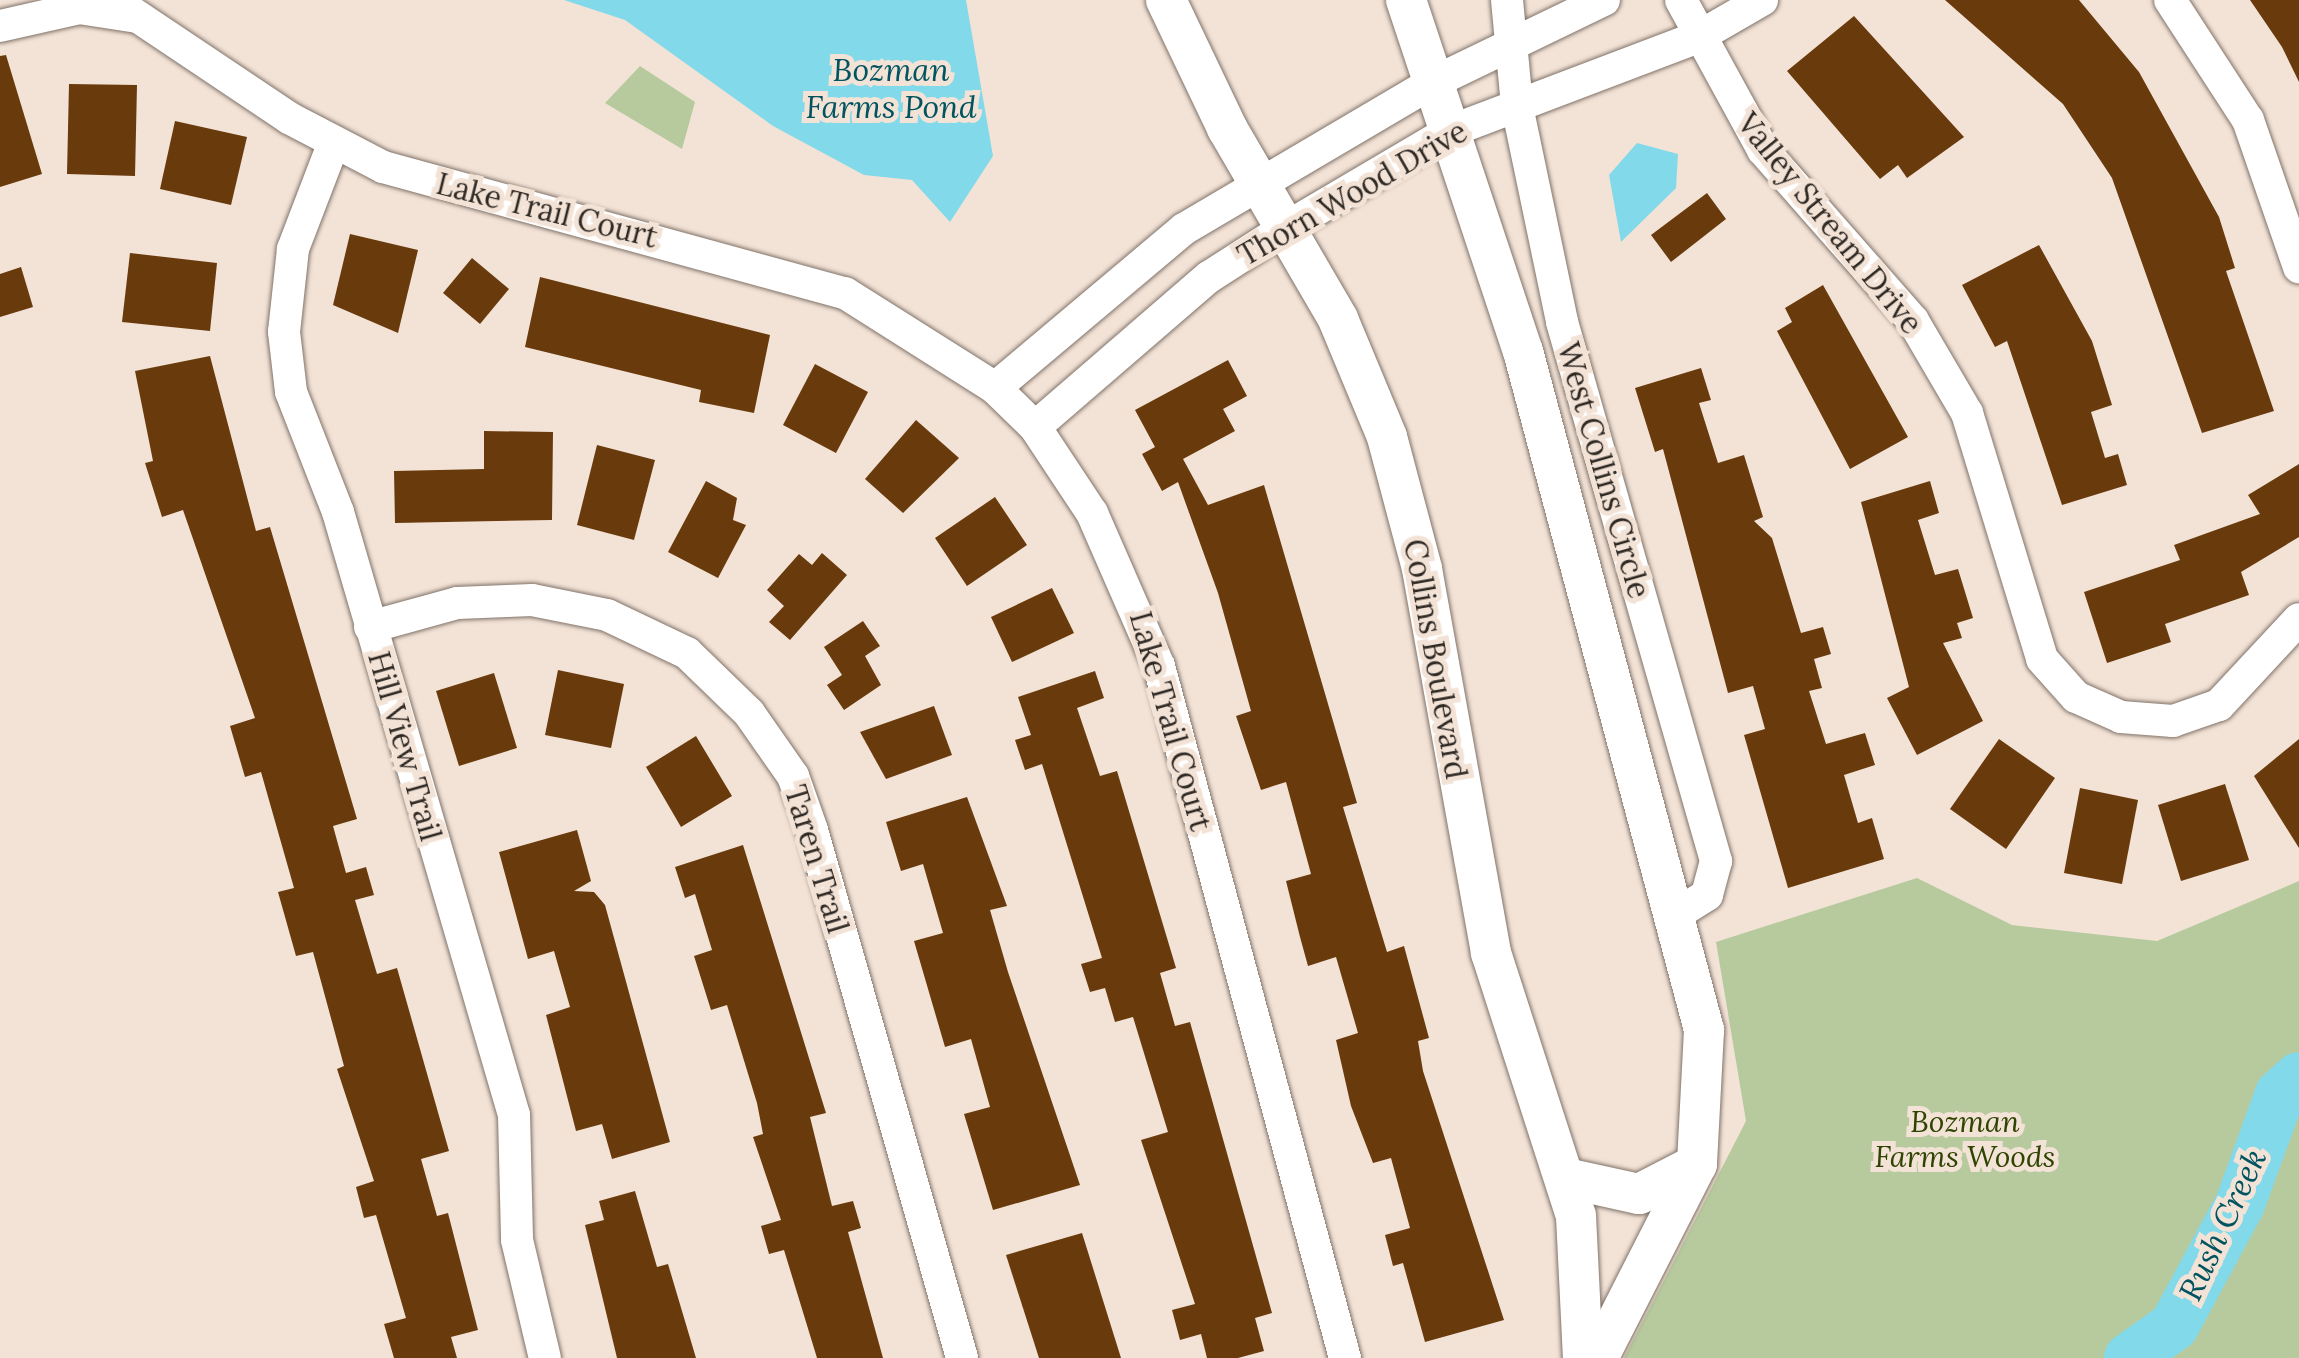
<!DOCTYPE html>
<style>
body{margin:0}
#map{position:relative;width:2299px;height:1358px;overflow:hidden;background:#f3e3d7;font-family:Lora,serif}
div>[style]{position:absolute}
.green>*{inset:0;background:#b7ca9e}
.water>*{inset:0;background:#81d9e9}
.river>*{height:50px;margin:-25px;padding:0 25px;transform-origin:25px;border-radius:25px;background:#81d9e9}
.building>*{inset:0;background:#693a0b}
.roads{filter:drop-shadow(0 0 2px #817369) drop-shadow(0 0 2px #817369)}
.minor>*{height:32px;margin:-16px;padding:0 16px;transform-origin:16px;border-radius:16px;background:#fff}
.tertiary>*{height:40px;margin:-20px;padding:0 20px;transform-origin:20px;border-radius:20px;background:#fff}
span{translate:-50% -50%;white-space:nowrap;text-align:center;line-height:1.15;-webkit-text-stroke:10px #f3e3d7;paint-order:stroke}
.street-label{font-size:30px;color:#2e2823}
.park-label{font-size:30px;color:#2e4400;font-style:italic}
.water-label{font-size:32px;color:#01545f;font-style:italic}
</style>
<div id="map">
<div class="green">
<i style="clip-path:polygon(640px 66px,695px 102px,682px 149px,605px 103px)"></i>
<i style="clip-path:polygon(1917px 878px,2012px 925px,2157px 941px,2299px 881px,2299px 1358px,1624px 1358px,1746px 1121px,1716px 942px)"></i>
</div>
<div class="water">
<i style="clip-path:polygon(564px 0,966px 0,993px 156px,950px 222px,912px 180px,864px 175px,773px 126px,625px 20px)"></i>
<i style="clip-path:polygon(1637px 143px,1678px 154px,1676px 188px,1621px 242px,1609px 175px)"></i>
</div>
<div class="river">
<i style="left:2129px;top:1358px;width:55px;rotate:-35.4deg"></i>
<i style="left:2174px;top:1326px;width:139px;rotate:-61.6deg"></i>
<i style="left:2240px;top:1204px;width:117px;rotate:-70deg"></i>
<i style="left:2280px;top:1094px;width:25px;rotate:-42deg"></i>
</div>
<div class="building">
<i style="clip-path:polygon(1945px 0,2079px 0,2139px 72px,2219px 217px,2235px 268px,2226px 271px,2274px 411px,2202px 433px,2112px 178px,2063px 104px)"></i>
<i style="clip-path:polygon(2250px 0,2299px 0,2299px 82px,2282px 47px)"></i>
<i style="clip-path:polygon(1854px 16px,1964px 137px,1907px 178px,1898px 165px,1880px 179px,1787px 71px)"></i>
<i style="clip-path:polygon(6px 55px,42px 174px,0 187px,0 56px)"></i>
<i style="clip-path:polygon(69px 84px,137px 85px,135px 176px,67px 174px)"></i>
<i style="clip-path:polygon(175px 121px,247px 137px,231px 205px,160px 189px)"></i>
<i style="clip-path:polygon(1707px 193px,1726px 219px,1671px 262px,1651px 235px)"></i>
<i style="clip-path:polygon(350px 234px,418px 250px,398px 333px,333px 305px)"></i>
<i style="clip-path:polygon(2039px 245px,2092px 341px,2112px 405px,2091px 412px,2105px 458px,2118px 454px,2127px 485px,2062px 505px,2007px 341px,1995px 347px,1962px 285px)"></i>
<i style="clip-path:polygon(130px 253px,217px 263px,210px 331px,122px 322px)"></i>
<i style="clip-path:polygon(472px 258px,509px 289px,480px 324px,443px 293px)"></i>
<i style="clip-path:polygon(21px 267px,33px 307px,0 317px,0 274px)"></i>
<i style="clip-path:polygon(540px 277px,770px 335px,754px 413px,699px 402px,701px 390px,525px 347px)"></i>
<i style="clip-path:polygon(1823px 285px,1908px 437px,1850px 469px,1777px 331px,1792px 322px,1785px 308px)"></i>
<i style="clip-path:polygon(210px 356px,256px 531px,270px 527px,357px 819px,333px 826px,346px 873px,366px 867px,374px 895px,355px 900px,377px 974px,397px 968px,449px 1151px,421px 1159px,437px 1216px,448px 1213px,478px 1330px,451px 1337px,457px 1358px,394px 1358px,384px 1324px,406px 1318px,376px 1215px,364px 1218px,356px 1187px,374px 1181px,337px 1069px,344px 1066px,313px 952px,296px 956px,278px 892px,294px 888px,261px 772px,245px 777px,230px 726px,255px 718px,183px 510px,162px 517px,145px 463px,153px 461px,135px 371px)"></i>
<i style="clip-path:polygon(1228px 360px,1247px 396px,1223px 409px,1235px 431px,1183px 459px,1208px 505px,1264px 485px,1357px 803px,1343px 807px,1387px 952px,1404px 946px,1429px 1038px,1418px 1041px,1423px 1071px,1504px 1320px,1425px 1342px,1403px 1263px,1393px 1266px,1385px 1235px,1410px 1228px,1391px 1158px,1373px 1163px,1351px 1106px,1336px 1040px,1358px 1033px,1336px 957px,1308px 966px,1300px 937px,1286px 881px,1311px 874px,1286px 782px,1261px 790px,1236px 716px,1251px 711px,1218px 593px,1178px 482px,1162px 491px,1142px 454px,1155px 447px,1135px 410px)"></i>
<i style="clip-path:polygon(815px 364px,868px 392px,836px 453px,783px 425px)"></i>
<i style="clip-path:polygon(1701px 368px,1711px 400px,1699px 403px,1718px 463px,1744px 455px,1763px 517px,1754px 521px,1772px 538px,1801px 633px,1823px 627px,1831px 654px,1814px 659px,1822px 688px,1809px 691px,1826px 744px,1865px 733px,1875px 765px,1844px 775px,1858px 823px,1872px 818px,1884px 859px,1788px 888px,1744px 735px,1765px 729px,1753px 686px,1728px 693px,1663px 449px,1655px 452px,1635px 388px)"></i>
<i style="clip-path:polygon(916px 420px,959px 458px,903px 513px,865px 479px)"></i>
<i style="clip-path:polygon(484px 431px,553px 432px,552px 520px,395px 523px,394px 471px,484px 469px)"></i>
<i style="clip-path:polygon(597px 445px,655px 460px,634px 540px,577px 525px)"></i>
<i style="clip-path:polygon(2299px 464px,2299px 537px,2241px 572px,2249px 595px,2165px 624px,2171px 642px,2107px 663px,2084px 592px,2180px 560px,2174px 545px,2260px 514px,2248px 495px)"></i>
<i style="clip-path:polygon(706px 481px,737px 498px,733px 520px,746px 525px,718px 578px,668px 552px)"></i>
<i style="clip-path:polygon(1930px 481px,1939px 513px,1918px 520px,1935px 575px,1958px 569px,1973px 618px,1957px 623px,1962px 638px,1943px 643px,1983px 721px,1917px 755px,1887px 698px,1909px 687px,1861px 502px)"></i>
<i style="clip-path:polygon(995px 497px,1027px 545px,967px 586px,935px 538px)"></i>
<i style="clip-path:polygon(822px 553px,847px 575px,790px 640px,769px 622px,784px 606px,767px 590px,799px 554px,812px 565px)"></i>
<i style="clip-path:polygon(1052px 588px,1074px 633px,1012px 662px,991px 617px)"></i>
<i style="clip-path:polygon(863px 621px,880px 646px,865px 656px,881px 685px,844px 710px,827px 685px,842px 675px,824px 647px)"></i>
<i style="clip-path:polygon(558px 670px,624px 684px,611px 748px,545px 735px)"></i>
<i style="clip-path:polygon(1095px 671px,1104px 698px,1077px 708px,1100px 776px,1117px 771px,1176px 968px,1160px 973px,1175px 1026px,1190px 1022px,1272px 1313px,1255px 1318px,1264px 1351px,1238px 1358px,1207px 1358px,1201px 1334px,1180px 1340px,1172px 1310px,1195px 1304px,1141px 1140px,1168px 1132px,1133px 1017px,1115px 1022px,1105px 988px,1090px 992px,1081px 964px,1102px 958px,1042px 764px,1025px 770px,1015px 740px,1031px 735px,1018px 697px)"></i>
<i style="clip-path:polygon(494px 673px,517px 748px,459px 766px,436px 691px)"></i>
<i style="clip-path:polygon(934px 706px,952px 755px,886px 779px,860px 732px)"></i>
<i style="clip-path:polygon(696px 736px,732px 796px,681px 827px,646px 767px)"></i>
<i style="clip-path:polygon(1999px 739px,2055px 778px,2006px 849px,1950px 809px)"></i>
<i style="clip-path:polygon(2299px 739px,2299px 848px,2254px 776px)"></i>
<i style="clip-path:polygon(2225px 784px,2249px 860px,2181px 881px,2158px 805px)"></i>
<i style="clip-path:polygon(2080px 788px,2138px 800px,2122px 884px,2064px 873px)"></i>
<i style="clip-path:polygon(967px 797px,1007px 906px,990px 910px,1008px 972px,1080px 1185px,993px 1210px,964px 1114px,990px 1107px,971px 1039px,945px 1047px,914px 941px,943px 933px,923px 864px,901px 871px,886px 822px)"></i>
<i style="clip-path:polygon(577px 830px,591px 881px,574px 891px,594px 892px,605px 905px,670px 1142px,612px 1159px,602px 1124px,576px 1131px,546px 1015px,570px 1007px,554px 951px,528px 959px,499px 852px)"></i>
<i style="clip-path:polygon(743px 845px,826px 1113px,810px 1117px,832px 1206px,853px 1201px,861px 1228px,848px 1232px,883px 1358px,817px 1358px,784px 1250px,769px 1254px,761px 1226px,781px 1220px,753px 1137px,763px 1134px,757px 1103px,727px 1005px,711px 1010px,694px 956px,712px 950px,695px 894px,685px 898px,675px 867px)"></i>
<i style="clip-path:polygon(635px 1191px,657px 1267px,668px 1264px,696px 1358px,617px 1358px,585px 1225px,604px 1220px,599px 1201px)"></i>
<i style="clip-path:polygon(1082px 1233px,1121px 1358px,1039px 1358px,1006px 1255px)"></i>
</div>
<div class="roads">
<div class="minor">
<i style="left:113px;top:0;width:212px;rotate:33.8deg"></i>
<i style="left:289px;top:118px;width:106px;rotate:27.5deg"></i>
<i style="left:383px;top:167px;width:479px;rotate:15.3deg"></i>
<i style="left:845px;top:293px;width:178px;rotate:32.3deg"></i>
<i style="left:995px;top:388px;width:56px;rotate:44.3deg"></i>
<i style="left:1035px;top:427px;width:103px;rotate:56.5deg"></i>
<i style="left:1092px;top:513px;width:167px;rotate:66.4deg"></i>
<i style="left:1159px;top:666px;width:717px;rotate:74.96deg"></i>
<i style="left:1507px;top:0;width:106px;rotate:84.6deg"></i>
<i style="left:1517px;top:106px;width:221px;rotate:78.2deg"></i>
<i style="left:1562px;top:322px;width:561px;rotate:74.05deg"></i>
<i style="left:1716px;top:861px;width:35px;rotate:105deg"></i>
<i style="left:1707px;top:895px;width:39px;rotate:148deg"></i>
<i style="left:1681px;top:0;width:171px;rotate:61.3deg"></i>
<i style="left:1763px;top:150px;width:227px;rotate:48.7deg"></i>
<i style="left:1913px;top:321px;width:107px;rotate:59.6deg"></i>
<i style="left:1967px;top:413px;width:257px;rotate:73deg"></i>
<i style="left:2042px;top:659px;width:51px;rotate:48.2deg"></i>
<i style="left:2076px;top:697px;width:49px;rotate:24deg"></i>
<i style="left:2121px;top:717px;width:52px;rotate:4.4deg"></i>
<i style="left:2173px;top:721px;width:49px;rotate:-19.2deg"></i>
<i style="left:2219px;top:705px;width:117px;rotate:-47.1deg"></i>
<i style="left:2170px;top:0;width:143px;rotate:57deg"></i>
<i style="left:2248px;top:120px;width:156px;rotate:70.9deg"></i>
<i style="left:0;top:26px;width:81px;rotate:-12.8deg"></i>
<i style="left:79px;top:8px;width:59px;rotate:8.8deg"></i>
<i style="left:334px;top:142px;width:115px;rotate:111deg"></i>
<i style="left:293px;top:249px;width:83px;rotate:96.2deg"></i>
<i style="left:284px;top:332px;width:60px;rotate:83.3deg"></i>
<i style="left:291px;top:392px;width:129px;rotate:68.6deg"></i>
<i style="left:338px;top:512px;width:628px;rotate:73.73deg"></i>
<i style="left:514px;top:1115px;width:125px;rotate:88.6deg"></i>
<i style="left:517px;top:1240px;width:121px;rotate:76.7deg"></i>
<i style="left:995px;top:388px;width:247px;rotate:-40.1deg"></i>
<i style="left:1184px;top:229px;width:288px;rotate:-30.5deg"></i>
<i style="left:1432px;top:83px;width:191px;rotate:-25.8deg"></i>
<i style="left:1035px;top:427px;width:230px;rotate:-40.8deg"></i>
<i style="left:1209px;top:277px;width:93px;rotate:-32.7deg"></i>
<i style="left:1287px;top:227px;width:187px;rotate:-30.5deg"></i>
<i style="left:1448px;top:132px;width:267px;rotate:-20.8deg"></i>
<i style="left:1698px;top:37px;width:74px;rotate:-30deg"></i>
<i style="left:370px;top:627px;width:90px;rotate:-15.4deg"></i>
<i style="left:457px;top:603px;width:75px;rotate:-2.3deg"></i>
<i style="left:532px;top:600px;width:76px;rotate:11.3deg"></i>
<i style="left:607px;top:615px;width:89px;rotate:25.4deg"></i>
<i style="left:687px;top:653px;width:86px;rotate:44.1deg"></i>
<i style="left:749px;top:713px;width:77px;rotate:55.1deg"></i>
<i style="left:793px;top:776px;width:57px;rotate:70.6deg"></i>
<i style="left:812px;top:830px;width:549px;rotate:74.14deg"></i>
</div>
<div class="tertiary">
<i style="left:1166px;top:0;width:142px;rotate:64.5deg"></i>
<i style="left:1227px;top:128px;width:221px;rotate:59.8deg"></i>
<i style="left:1338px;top:319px;width:128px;rotate:67.4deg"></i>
<i style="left:1387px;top:437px;width:137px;rotate:75.1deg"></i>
<i style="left:1422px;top:569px;width:390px;rotate:79.8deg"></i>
<i style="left:1491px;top:953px;width:276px;rotate:72.1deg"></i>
<i style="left:1576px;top:1216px;width:142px;rotate:87.2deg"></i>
<i style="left:1406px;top:0;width:370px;rotate:71.6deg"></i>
<i style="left:1523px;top:351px;width:703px;rotate:75.07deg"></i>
<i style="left:1704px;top:1030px;width:134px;rotate:93deg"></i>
<i style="left:1697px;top:1164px;width:218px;rotate:117deg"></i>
<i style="left:1566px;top:1178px;width:75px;rotate:12.4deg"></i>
<i style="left:1639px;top:1194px;width:65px;rotate:-27.3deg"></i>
</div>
</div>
<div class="street-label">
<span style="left:1352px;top:193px;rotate:-30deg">Thorn Wood Drive</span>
<span style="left:547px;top:210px;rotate:14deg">Lake Trail Court</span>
<span style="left:1830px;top:223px;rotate:51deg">Valley Stream Drive</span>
<span style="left:1604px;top:470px;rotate:74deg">West Collins Circle</span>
<span style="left:1436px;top:659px;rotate:80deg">Collins Boulevard</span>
<span style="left:1171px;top:721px;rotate:74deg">Lake Trail Court</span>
<span style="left:405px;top:746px;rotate:74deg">Hill View Trail</span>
<span style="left:817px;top:859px;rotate:73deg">Taren Trail</span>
</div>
<div class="park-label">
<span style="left:1965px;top:1138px">Bozman<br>Farms Woods</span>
</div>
<div class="water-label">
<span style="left:891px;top:89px">Bozman<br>Farms Pond</span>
<span style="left:2223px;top:1225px;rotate:-65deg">Rush Creek</span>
</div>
</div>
